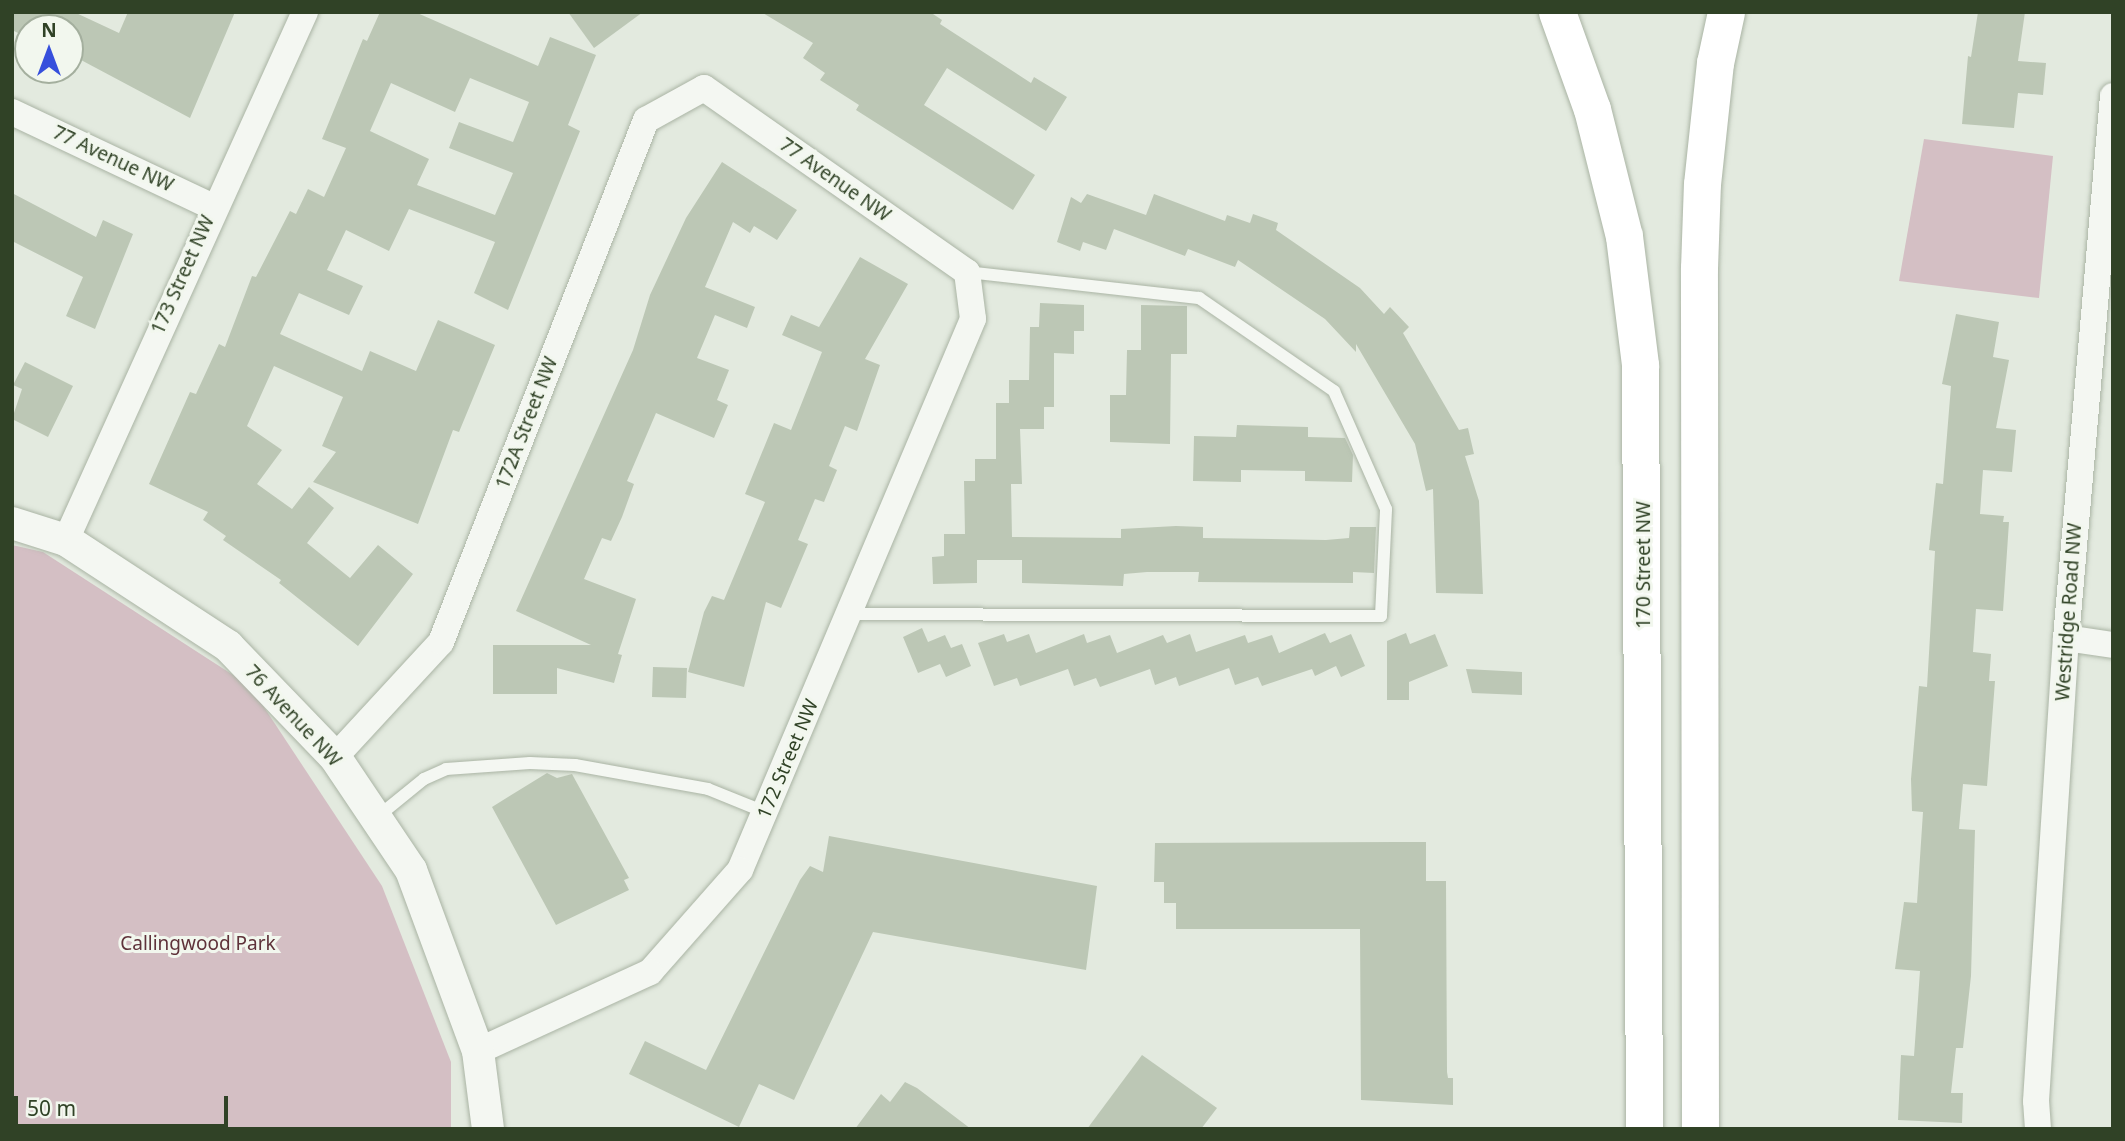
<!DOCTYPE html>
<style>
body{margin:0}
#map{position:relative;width:2125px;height:1141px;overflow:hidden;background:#e3eadf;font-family:"Noto Sans",sans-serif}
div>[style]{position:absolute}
.green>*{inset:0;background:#d4bfc4}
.building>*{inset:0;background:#bcc7b5}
.roads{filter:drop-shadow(0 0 2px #aab4a4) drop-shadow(0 0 2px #aab4a4)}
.service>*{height:12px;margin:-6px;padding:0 6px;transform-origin:6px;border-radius:6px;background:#f4f7f2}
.minor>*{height:26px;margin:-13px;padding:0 13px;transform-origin:13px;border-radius:13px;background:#f4f7f2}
.tertiary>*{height:32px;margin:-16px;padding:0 16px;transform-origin:16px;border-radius:16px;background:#f4f7f2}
.secondary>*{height:37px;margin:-18.5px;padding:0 18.5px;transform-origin:18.5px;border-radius:18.5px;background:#fff}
span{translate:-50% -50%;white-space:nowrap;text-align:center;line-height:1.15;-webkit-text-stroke:6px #f2f7ee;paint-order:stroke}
.street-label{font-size:19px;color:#304226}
.park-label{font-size:19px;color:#5f323a}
.frame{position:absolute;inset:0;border:14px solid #304226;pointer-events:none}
.north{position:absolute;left:14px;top:14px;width:70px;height:70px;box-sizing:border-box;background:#f2f7ee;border:2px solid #a4af9e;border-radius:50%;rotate:0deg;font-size:19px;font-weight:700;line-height:28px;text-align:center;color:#304226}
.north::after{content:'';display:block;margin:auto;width:24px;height:32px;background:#364fdc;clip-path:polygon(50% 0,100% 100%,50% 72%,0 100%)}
.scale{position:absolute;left:14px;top:1096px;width:214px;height:32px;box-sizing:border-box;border:4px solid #304226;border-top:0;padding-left:9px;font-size:21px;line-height:24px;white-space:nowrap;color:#304226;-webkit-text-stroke:5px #f2f7ee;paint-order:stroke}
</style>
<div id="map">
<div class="green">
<i style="clip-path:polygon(1924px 139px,2053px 156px,2039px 298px,1899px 281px)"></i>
<i style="clip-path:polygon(12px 545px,43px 552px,250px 686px,382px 886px,451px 1062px,451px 1129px,12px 1129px)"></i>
</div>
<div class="building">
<i style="clip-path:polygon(12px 12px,74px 12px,119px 33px,128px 12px,235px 12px,190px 118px,81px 60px,75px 73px,69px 70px,70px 28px,28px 28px,28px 51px,17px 46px,22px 35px,12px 30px)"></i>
<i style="clip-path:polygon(evenodd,380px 12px,415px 12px,538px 66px,550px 37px,596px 55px,568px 125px,580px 131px,508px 310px,474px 293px,495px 242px,409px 209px,389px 251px,346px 230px,327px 270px,363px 286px,349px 315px,299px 293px,280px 334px,362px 371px,370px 351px,416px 371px,438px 320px,495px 345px,459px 432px,453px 430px,418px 524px,313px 482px,336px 452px,322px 446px,343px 397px,274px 366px,247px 426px,282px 450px,257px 484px,292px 509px,309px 487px,334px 508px,307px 543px,350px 578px,378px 545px,413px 574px,358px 646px,279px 583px,281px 580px,223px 540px,226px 536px,203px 520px,208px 512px,149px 484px,190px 392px,196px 394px,219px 344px,225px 347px,252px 276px,256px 277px,290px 211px,296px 214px,308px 189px,324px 197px,346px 148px,322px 139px,363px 39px,367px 41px,380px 12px,470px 78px,529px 102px,513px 142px,459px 122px,449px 148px,513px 173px,495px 215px,417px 185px,429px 159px,370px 131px,391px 83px,455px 112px,470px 78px)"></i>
<i style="clip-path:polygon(568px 12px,643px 12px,594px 48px)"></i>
<i style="clip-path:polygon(761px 12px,930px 12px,942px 20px,940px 24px,1031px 83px,1034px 77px,1067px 97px,1046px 131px,947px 68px,924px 105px,1035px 175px,1013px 210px,856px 110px,859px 105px,820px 80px,825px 73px,803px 58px,813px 43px)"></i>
<i style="clip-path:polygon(1978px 12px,2025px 12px,2018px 61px,2046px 63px,2043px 95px,2018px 93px,2014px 128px,1962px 124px,1968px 56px,1971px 57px)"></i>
<i style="clip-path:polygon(722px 162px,797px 210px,777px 240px,754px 226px,750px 233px,733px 222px,705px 287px,755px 307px,747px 328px,715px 315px,697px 358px,729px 370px,717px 400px,728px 405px,714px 438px,656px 413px,627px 481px,634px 484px,622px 517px,611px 541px,602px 538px,584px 579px,636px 599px,618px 654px,622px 655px,614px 683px,557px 668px,557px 694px,493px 694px,493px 645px,591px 645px,516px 611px,633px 350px,650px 295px,686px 218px)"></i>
<i style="clip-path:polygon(12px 193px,96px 237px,103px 220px,133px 234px,95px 329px,66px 316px,83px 277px,12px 241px)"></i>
<i style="clip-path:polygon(1087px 194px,1146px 215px,1154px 194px,1225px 221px,1227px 215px,1250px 223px,1253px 214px,1278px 223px,1276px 230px,1360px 288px,1384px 314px,1390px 307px,1409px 327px,1403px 333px,1459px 430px,1468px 428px,1474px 454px,1465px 456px,1479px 501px,1483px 594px,1436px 593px,1433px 489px,1426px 491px,1415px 444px,1356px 344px,1356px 352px,1325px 319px,1238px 260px,1235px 267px,1188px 249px,1185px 256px,1114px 229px,1106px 250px,1083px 242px,1080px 251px,1057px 242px,1071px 197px,1081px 203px)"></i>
<i style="clip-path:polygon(860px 257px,908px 284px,865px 359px,880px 365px,857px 431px,845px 426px,829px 466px,837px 470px,824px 502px,815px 499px,798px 540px,808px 544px,781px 608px,766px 602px,744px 687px,688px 672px,704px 612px,712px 596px,724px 600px,765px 502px,745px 494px,774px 423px,791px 430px,822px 352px,782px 335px,791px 315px,819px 327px)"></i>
<i style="clip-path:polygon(1040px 303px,1084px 305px,1084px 331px,1074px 331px,1074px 354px,1054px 353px,1054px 407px,1044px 407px,1044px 429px,1020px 429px,1022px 484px,1011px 484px,1012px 537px,1121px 538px,1121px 529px,1176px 526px,1203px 527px,1203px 538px,1326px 540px,1349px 538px,1350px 527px,1376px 527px,1374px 573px,1353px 572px,1353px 583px,1198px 582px,1199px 572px,1147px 572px,1124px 574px,1123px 586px,1022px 583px,1022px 560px,977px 560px,977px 583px,933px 584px,932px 557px,944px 556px,944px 534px,965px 534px,964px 481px,975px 481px,975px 459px,996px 459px,996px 403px,1009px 403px,1009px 380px,1029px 380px,1030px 327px,1039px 327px)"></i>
<i style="clip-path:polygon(1141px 305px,1187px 306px,1187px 354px,1171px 354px,1170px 444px,1110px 442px,1110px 395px,1126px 395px,1127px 350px,1141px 350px)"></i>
<i style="clip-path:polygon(1956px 314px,1999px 322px,1993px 357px,2009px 360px,1996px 428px,2016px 430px,2012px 472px,1983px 470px,1980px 514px,2004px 516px,2003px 522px,2009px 522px,2003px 611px,1976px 609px,1973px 652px,1991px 654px,1989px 681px,1995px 681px,1987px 786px,1963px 784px,1959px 829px,1975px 830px,1971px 976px,1963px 1048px,1956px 1048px,1951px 1093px,1963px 1093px,1962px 1123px,1898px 1120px,1901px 1055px,1914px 1056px,1920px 971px,1895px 969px,1904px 902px,1917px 903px,1923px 812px,1912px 811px,1911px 779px,1919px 686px,1927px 687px,1935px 551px,1929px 550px,1936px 483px,1943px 484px,1951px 386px,1942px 384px)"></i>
<i style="clip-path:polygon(25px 362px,73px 386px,48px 437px,12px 419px,22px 389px,13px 385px)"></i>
<i style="clip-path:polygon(1237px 425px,1308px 427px,1308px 437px,1345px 438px,1353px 455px,1352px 482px,1305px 481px,1305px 471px,1241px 470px,1241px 482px,1193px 481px,1194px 436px,1236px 437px)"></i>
<i style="clip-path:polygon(922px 628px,928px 642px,945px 635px,951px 648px,962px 644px,971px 666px,946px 677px,940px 664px,918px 673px,903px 637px)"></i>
<i style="clip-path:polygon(1325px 633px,1330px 643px,1351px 634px,1365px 666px,1341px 677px,1336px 666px,1315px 676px,1312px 669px,1262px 686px,1258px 677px,1235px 685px,1229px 668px,1179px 686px,1176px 677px,1155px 685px,1150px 669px,1100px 687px,1096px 678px,1074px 686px,1068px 669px,1020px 686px,1017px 678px,994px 686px,978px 643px,1004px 634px,1007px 642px,1029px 634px,1036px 653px,1084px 634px,1087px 643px,1110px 635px,1117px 653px,1163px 635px,1167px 643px,1190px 634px,1196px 652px,1245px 635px,1248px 643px,1272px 635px,1279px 653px)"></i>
<i style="clip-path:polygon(1406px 633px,1410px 644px,1435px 634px,1448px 666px,1409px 682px,1409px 700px,1387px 700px,1387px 641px)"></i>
<i style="clip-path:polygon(653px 667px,687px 668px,686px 698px,652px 697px)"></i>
<i style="clip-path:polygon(1466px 669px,1522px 672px,1522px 695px,1472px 693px)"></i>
<i style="clip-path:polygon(547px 773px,557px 778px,572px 774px,629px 878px,624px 880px,629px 890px,556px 925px,492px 807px)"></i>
<i style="clip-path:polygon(829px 836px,1097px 886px,1086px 970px,873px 932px,794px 1100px,759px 1084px,739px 1127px,629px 1074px,645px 1041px,706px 1070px,800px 880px,810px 866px,823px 872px)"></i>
<i style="clip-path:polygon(1398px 842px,1426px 842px,1426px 881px,1446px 881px,1447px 1072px,1448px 1078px,1453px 1078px,1453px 1105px,1361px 1100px,1360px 929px,1176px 929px,1176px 903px,1164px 903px,1164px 882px,1154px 882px,1155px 843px)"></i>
<i style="clip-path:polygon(1142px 1055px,1217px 1108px,1201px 1129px,1087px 1129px)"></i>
<i style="clip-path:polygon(905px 1082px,917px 1088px,971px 1129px,855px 1129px,881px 1094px,890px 1102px)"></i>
</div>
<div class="roads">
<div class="service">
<i style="left:851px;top:614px;width:530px;rotate:0.22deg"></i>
<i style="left:1381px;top:616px;width:107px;rotate:-87.3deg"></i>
<i style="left:1386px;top:509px;width:129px;rotate:-113.8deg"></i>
<i style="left:1334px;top:391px;width:164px;rotate:-145.4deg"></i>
<i style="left:1199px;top:298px;width:233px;rotate:-173.6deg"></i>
<i style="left:376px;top:818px;width:62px;rotate:-39.1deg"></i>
<i style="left:424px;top:779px;width:24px;rotate:-24deg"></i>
<i style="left:446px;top:769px;width:84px;rotate:-4.1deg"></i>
<i style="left:530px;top:763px;width:45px;rotate:2.5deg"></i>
<i style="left:575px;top:765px;width:135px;rotate:10.2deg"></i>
<i style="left:708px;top:789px;width:61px;rotate:22deg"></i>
</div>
<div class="minor">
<i style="left:12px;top:112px;width:222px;rotate:25.3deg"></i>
<i style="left:66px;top:540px;width:580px;rotate:-65.65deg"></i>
<i style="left:2066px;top:638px;width:48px;rotate:8.5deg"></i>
<i style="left:335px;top:757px;width:156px;rotate:-47.3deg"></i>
<i style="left:441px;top:642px;width:561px;rotate:-68.56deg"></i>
<i style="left:646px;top:120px;width:66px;rotate:-28.9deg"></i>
<i style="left:704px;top:88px;width:321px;rotate:35deg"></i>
<i style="left:967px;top:272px;width:47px;rotate:82.7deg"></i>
<i style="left:973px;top:319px;width:598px;rotate:112.92deg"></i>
<i style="left:740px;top:870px;width:136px;rotate:131.4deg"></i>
<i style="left:650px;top:972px;width:189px;rotate:155.3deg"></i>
<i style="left:2038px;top:1129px;width:28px;rotate:-94deg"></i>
<i style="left:2036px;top:1101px;width:464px;rotate:-86.3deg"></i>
<i style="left:2066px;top:638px;width:544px;rotate:-85.04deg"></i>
</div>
<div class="tertiary">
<i style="left:12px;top:523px;width:57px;rotate:17.5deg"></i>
<i style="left:66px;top:540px;width:194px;rotate:33.2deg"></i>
<i style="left:228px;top:646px;width:154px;rotate:46.1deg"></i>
<i style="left:335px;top:757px;width:136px;rotate:56.1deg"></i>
<i style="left:411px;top:870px;width:193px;rotate:69.7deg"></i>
<i style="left:478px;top:1051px;width:79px;rotate:82.7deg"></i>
</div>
<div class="secondary">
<i style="left:1557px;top:12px;width:103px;rotate:70.2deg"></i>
<i style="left:1592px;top:109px;width:131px;rotate:75.9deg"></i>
<i style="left:1624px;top:236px;width:130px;rotate:82.9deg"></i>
<i style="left:1640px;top:365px;width:764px;rotate:89.7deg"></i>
<i style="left:1700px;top:1129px;width:861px;rotate:-90.07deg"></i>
<i style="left:1699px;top:268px;width:84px;rotate:-88deg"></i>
<i style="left:1702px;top:184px;width:122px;rotate:-83.9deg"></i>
<i style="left:1715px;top:63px;width:52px;rotate:-77.8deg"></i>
</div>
</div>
<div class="street-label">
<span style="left:113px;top:159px;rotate:25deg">77 Avenue NW</span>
<span style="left:835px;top:180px;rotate:35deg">77 Avenue NW</span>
<span style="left:183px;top:275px;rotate:-66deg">173 Street NW</span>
<span style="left:527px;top:423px;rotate:-69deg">172A Street NW</span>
<span style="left:1644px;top:565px;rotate:-90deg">170 Street NW</span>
<span style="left:2069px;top:612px;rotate:-86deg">Westridge Road NW</span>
<span style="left:293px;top:716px;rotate:47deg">76 Avenue NW</span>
<span style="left:788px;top:759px;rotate:-67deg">172 Street NW</span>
</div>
<div class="park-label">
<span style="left:198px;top:944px">Callingwood Park</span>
</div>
<div class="frame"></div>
<div class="north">N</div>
<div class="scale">50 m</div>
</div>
